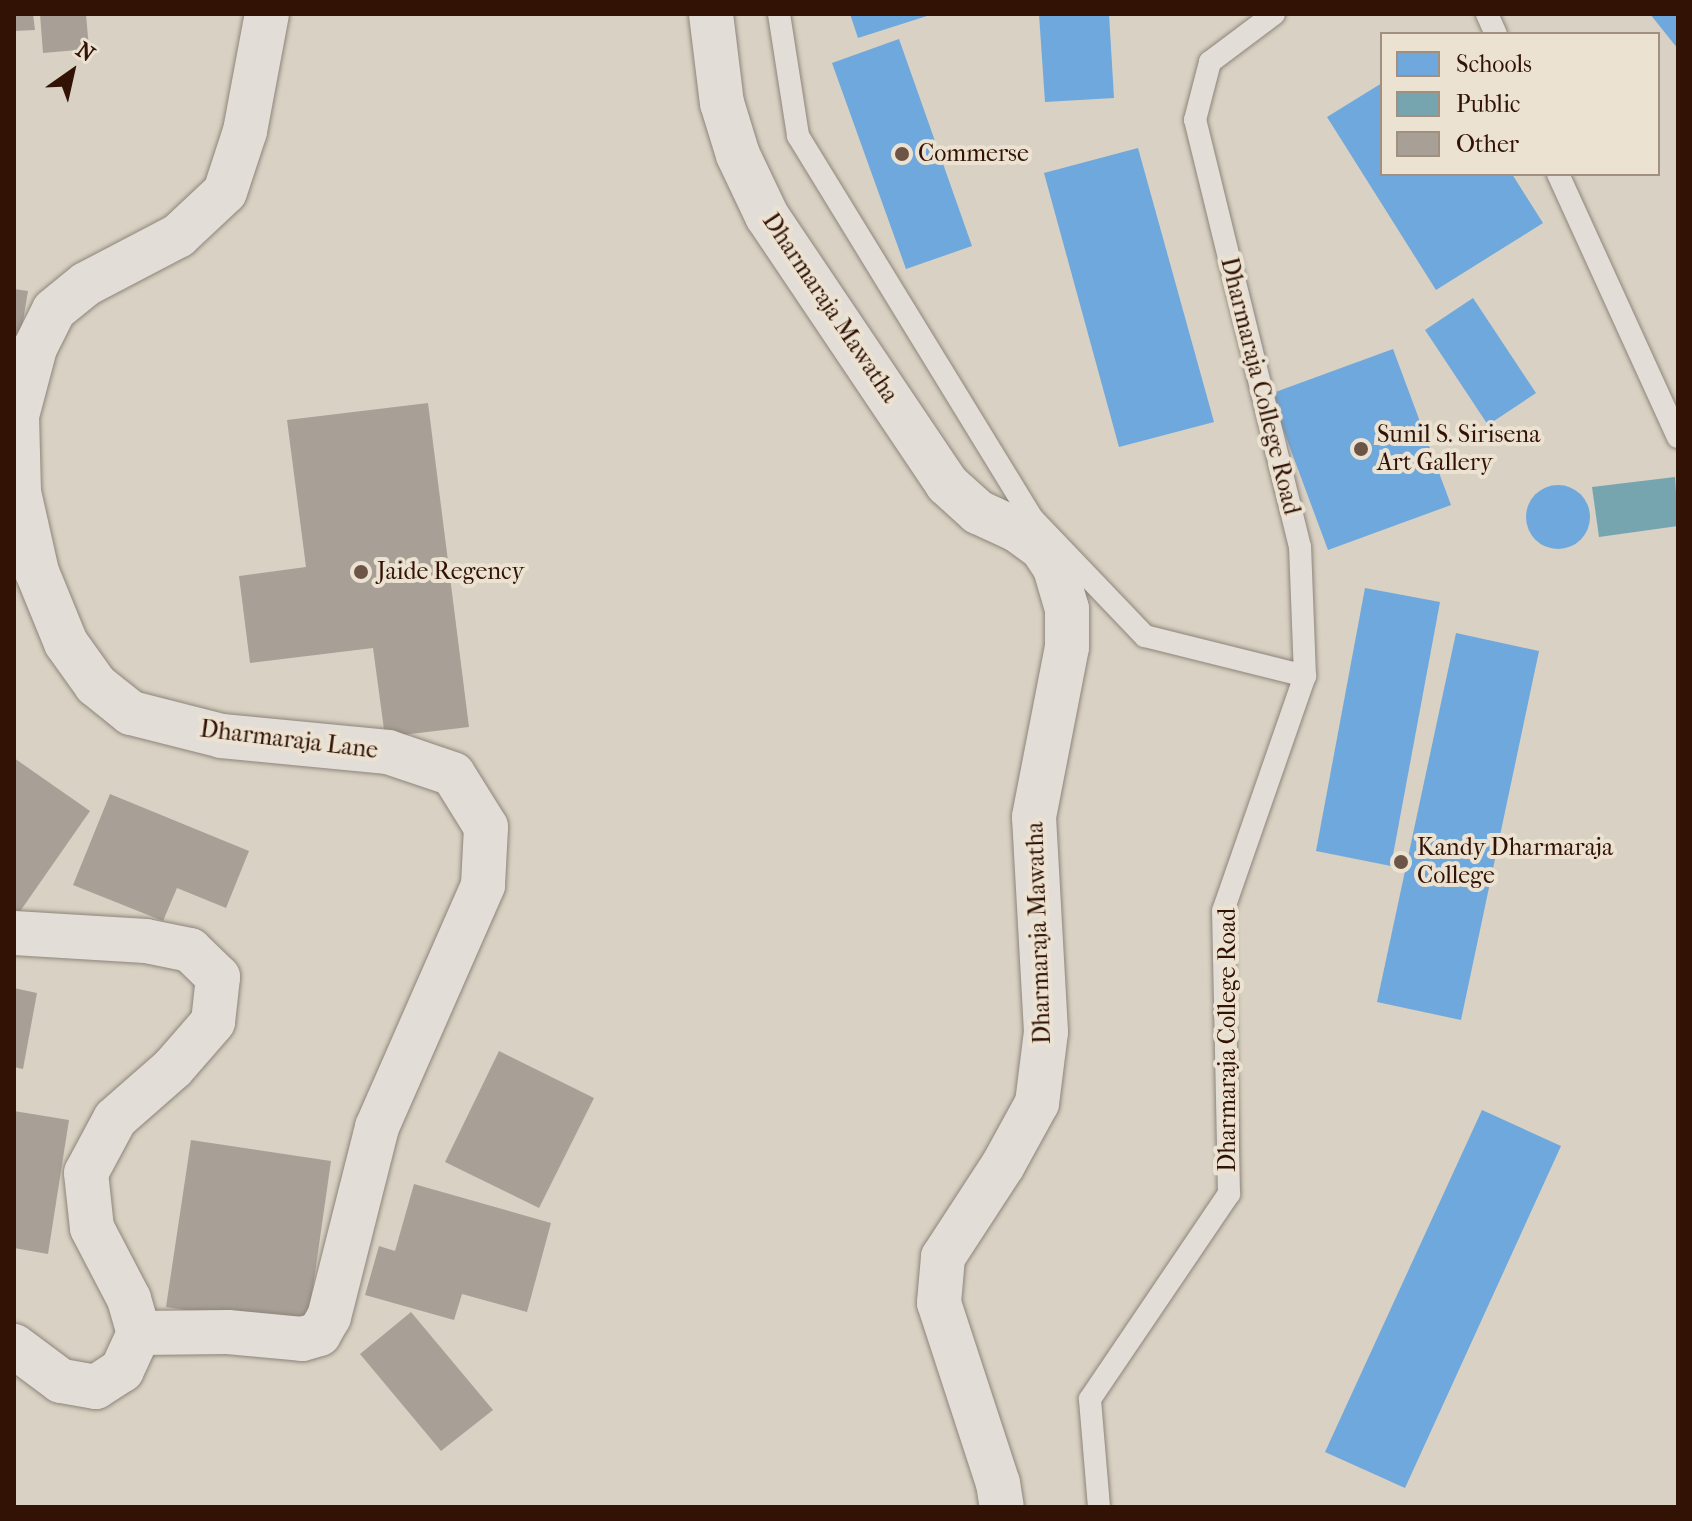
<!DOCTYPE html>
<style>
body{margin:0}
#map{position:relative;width:1692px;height:1521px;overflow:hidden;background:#d9d1c3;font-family:"IM FELL French Canon",serif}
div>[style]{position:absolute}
.schools>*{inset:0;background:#6fa8dc}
.round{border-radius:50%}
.public>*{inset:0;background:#76a5af}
.building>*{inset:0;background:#a8a096}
.roads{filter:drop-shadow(0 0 2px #8d857b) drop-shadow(0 0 2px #8d857b)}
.service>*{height:22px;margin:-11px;padding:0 11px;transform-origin:11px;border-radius:11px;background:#e2ded7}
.minor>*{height:44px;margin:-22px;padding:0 22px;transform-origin:22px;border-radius:22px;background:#e2ded7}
.dots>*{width:22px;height:22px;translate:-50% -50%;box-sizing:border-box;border:4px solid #ece2d2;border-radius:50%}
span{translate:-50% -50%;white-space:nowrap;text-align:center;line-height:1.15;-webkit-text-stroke:8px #ece2d2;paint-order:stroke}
.poi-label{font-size:24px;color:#311204}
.left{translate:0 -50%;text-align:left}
.street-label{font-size:24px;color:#311204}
.frame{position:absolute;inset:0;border:16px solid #311204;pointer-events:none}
.legend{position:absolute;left:1380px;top:32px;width:280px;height:144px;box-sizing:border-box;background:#ece2d2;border:2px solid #a18f80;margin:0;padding:10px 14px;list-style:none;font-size:24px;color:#311204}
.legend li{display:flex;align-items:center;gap:16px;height:40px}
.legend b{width:40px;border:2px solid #a18f80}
.north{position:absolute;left:32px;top:32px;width:80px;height:80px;-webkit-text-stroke:6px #ece2d2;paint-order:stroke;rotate:34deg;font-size:22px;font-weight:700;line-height:32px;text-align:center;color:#311204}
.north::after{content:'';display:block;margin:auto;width:28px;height:36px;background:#311204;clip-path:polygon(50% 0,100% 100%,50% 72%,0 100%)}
</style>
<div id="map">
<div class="schools">
<i style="clip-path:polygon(850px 14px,930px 14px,930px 15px,858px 38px)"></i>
<i style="clip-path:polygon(1039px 14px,1109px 14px,1114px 98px,1045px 102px)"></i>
<i style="clip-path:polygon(1650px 14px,1678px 14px,1678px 49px)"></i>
<i style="clip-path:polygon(899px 39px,972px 246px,906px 269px,832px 63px)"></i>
<i style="clip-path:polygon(1382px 83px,1382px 174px,1512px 174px,1543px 223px,1436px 290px,1327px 117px)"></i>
<i style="clip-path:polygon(1138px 148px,1214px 422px,1119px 447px,1044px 173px)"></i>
<i style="clip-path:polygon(1473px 298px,1536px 393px,1488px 425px,1425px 330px)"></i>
<i style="clip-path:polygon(1393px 349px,1451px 505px,1328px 550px,1270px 394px)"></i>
<i class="round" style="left:1526px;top:485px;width:64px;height:64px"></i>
<i style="clip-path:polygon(1365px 588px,1440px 602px,1391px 866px,1316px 851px)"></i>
<i style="clip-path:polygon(1456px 633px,1539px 651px,1461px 1020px,1377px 1002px)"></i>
<i style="clip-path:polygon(1482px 1110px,1561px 1146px,1405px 1488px,1325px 1452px)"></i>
</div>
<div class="public">
<i style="clip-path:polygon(1675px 477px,1678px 526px,1599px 537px,1592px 487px)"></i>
</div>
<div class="building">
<i style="clip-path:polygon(14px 14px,33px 14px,35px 30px,14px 31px)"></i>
<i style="clip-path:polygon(40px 14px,86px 14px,89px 49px,43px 53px)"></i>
<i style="clip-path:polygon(14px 289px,28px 291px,16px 363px,14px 363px)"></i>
<i style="clip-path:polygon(428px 403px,469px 727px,385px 737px,373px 648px,250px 663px,239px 576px,306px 567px,287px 420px)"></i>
<i style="clip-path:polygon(14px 758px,90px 811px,14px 920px)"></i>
<i style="clip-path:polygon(110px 794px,249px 851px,226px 908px,177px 888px,163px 921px,73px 885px)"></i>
<i style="clip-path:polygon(14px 988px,37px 993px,23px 1069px,14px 1067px)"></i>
<i style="clip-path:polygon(499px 1051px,594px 1098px,539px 1208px,445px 1162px)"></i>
<i style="clip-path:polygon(14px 1111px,69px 1120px,48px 1254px,14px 1248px)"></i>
<i style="clip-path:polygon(191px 1140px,331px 1161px,307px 1329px,166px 1307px)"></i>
<i style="clip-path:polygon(414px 1184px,551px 1223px,527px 1312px,462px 1294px,454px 1320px,365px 1295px,379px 1246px,395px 1251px)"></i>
<i style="clip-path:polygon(411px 1312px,493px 1410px,441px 1451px,360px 1354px)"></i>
</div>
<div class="roads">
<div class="service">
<i style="left:779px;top:14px;width:123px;rotate:81.1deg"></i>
<i style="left:798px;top:136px;width:449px;rotate:58.5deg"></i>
<i style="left:1033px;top:519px;width:162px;rotate:46.3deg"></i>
<i style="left:1145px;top:636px;width:165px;rotate:14deg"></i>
<i style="left:1487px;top:14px;width:22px;rotate:66deg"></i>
<i style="left:1558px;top:174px;width:289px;rotate:65.5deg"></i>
<i style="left:1099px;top:1507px;width:108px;rotate:-94.8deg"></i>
<i style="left:1090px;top:1399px;width:248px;rotate:-55.9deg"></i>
<i style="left:1229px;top:1194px;width:283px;rotate:-91.2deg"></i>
<i style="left:1223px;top:911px;width:249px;rotate:-70.8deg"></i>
<i style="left:1305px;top:676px;width:129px;rotate:-92.2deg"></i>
<i style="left:1300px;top:547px;width:440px;rotate:-103.8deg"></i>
<i style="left:1195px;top:120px;width:60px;rotate:-75.5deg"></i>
<i style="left:1210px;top:62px;width:80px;rotate:-36.9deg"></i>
</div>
<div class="minor">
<i style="left:711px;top:14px;width:90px;rotate:83deg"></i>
<i style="left:722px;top:103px;width:54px;rotate:72.9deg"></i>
<i style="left:738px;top:155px;width:68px;rotate:64.6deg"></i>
<i style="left:767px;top:216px;width:323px;rotate:56.1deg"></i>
<i style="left:947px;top:484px;width:42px;rotate:42.1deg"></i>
<i style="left:978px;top:512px;width:43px;rotate:24.8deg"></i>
<i style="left:1017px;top:530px;width:31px;rotate:36deg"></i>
<i style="left:1042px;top:548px;width:24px;rotate:57deg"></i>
<i style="left:1055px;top:568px;width:43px;rotate:73.7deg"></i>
<i style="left:1067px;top:609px;width:38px;rotate:90deg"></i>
<i style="left:1067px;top:647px;width:173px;rotate:101deg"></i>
<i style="left:1034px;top:817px;width:215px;rotate:86.8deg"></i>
<i style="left:1046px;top:1032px;width:72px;rotate:97.2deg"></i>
<i style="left:1037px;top:1103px;width:71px;rotate:118.7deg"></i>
<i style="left:1003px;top:1165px;width:110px;rotate:123.1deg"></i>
<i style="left:943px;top:1257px;width:46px;rotate:95deg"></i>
<i style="left:939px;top:1303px;width:189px;rotate:71.9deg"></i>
<i style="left:998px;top:1483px;width:24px;rotate:81deg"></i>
<i style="left:14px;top:933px;width:132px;rotate:3.5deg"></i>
<i style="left:146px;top:941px;width:45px;rotate:11.6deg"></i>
<i style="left:190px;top:950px;width:39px;rotate:44deg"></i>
<i style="left:218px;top:977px;width:45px;rotate:96.3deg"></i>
<i style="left:213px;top:1022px;width:61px;rotate:131deg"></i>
<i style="left:173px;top:1068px;width:77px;rotate:138.7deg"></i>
<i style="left:115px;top:1119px;width:61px;rotate:118.2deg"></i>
<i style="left:86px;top:1173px;width:55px;rotate:83.8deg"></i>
<i style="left:92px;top:1228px;width:80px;rotate:62.5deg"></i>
<i style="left:129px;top:1299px;width:35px;rotate:74deg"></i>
<i style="left:139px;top:1333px;width:41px;rotate:114.7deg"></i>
<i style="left:122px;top:1370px;width:31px;rotate:147deg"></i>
<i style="left:96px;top:1387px;width:36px;rotate:-170deg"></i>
<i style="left:61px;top:1381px;width:59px;rotate:-143.3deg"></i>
<i style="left:139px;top:1333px;width:89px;rotate:-0.6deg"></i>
<i style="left:228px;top:1332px;width:74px;rotate:5.4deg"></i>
<i style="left:302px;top:1339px;width:18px;rotate:-16deg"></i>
<i style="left:319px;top:1334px;width:20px;rotate:-60deg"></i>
<i style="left:329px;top:1317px;width:196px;rotate:-75.8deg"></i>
<i style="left:377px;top:1127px;width:264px;rotate:-66.3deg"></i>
<i style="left:483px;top:885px;width:58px;rotate:-87deg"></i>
<i style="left:486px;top:827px;width:62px;rotate:-121.9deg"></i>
<i style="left:453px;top:774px;width:69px;rotate:-161.3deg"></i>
<i style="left:388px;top:752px;width:167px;rotate:-174.5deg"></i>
<i style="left:222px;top:736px;width:94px;rotate:-165.8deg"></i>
<i style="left:131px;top:713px;width:45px;rotate:-141.3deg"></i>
<i style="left:96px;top:685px;width:52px;rotate:-125.5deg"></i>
<i style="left:66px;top:643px;width:77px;rotate:-112.2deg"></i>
<i style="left:37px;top:572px;width:82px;rotate:-102.7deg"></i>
<i style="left:19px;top:492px;width:76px;rotate:-91.5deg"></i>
<i style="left:17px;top:416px;width:70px;rotate:-75.2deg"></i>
<i style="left:35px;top:348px;width:42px;rotate:-63.4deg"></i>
<i style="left:54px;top:310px;width:41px;rotate:-39.1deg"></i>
<i style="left:86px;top:284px;width:104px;rotate:-27.6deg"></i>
<i style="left:178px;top:236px;width:64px;rotate:-43.1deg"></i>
<i style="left:225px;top:192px;width:64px;rotate:-71.8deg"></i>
<i style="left:245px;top:131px;width:119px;rotate:-79.4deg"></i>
</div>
</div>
<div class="dots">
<i style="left:902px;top:154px;background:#6c5547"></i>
<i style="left:1361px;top:449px;background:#6c5547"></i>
<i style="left:361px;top:572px;background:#6c5547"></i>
<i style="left:1401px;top:862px;background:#6c5547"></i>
</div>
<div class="poi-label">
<span class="left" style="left:918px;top:154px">Commerse</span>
<span class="left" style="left:1377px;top:449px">Sunil S. Sirisena<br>Art Gallery</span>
<span class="left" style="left:377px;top:572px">Jaide Regency</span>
<span class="left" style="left:1417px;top:862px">Kandy Dharmaraja<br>College</span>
</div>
<div class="street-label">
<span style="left:830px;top:308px;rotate:56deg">Dharmaraja Mawatha</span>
<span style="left:1260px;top:386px;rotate:76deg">Dharmaraja College Road</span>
<span style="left:289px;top:740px;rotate:7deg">Dharmaraja Lane</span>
<span style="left:1039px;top:933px;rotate:-92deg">Dharmaraja Mawatha</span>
<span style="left:1228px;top:1040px;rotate:-90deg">Dharmaraja College Road</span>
</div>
<div class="frame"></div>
<ul class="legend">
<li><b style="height:22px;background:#6fa8dc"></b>Schools</li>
<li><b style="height:22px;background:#76a5af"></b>Public</li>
<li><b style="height:22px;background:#a8a096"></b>Other</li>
</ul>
<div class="north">N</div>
</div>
